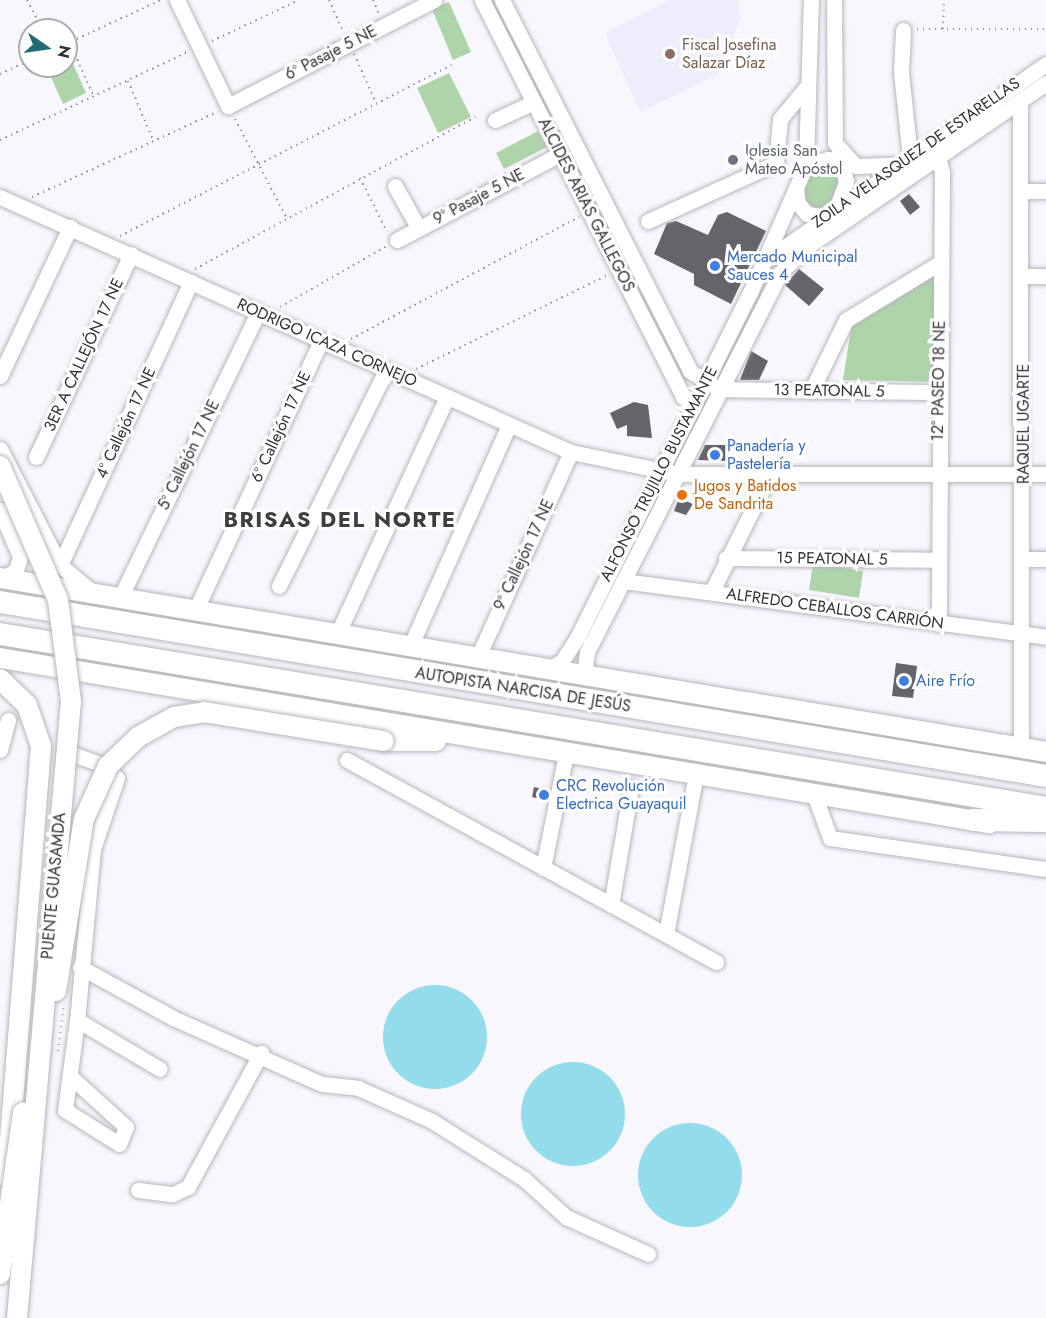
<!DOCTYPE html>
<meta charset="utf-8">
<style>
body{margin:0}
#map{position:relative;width:1046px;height:1318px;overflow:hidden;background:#f8f7fe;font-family:Jost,sans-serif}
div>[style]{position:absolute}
.built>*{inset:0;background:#efecfb}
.green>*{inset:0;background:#aed5a9}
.round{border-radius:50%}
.water>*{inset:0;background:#93dcec}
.building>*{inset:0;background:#65646a}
.path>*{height:2px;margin-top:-1px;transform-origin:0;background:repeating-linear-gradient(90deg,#97969b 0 1.5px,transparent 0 6px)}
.roads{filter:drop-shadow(0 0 2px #b7b5bc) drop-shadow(0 0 2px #b7b5bc)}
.minor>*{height:15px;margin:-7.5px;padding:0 7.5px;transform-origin:7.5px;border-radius:7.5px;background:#fff}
.major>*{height:20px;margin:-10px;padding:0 10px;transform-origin:10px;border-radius:10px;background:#fff}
.highway>*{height:22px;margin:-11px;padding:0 11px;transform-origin:11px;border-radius:11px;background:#fff}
.path-bridge>*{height:2px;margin-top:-1px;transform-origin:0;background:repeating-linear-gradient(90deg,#97969b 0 1.5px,transparent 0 6px)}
.bridges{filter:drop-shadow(0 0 2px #b7b5bc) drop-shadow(0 0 2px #b7b5bc)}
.major-bridge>*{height:20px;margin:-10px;padding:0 10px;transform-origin:10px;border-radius:10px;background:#fff}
.dots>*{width:16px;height:16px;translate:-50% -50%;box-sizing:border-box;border:3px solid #fff;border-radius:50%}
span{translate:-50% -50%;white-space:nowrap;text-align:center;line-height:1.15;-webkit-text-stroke:6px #fff;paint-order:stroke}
.education-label{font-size:16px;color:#785e54}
.left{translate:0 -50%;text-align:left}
.street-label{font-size:16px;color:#333235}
.worship-label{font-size:16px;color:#5b616d}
.shop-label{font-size:16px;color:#366cbe}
.food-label{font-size:16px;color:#c56008}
.district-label{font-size:22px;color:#3e3d42;font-weight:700;letter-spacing:1.5px}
.north{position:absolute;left:18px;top:18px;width:60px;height:60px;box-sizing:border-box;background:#fff;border:2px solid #adadae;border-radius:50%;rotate:103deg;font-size:16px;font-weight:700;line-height:24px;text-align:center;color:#333235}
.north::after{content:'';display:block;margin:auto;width:21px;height:27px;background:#206975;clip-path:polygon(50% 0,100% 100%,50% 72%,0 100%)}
</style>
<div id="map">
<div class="built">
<i style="clip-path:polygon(670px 0,738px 0,740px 19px,718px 74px,640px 112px,605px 33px)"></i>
</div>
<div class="green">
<i style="clip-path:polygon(449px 2px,471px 52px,453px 60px,432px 9px)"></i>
<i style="clip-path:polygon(67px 50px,86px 93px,63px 104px,46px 66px,66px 66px)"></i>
<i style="clip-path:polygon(449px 73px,471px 117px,438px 133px,417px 88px)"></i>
<i style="clip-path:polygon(538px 131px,547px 147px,504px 169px,496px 153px)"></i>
<i class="round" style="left:802px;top:170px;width:38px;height:38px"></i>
<i style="clip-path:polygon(937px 269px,939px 382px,843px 380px,852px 322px)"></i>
<i style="clip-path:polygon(813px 563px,863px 571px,859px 598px,809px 590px)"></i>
</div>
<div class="water">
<i class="round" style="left:383px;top:985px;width:104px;height:104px"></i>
<i class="round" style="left:521px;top:1062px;width:104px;height:104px"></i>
<i class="round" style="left:638px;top:1123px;width:104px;height:104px"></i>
</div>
<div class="building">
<i style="clip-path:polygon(909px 194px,920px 207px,910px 215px,900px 201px)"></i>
<i style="clip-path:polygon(727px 212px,766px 231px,731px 304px,694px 285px,694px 274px,654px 254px,667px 223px,676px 221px,708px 235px,718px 215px)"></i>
<i style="clip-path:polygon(799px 269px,824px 289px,809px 306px,785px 285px)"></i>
<i style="clip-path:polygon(751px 351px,768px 361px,759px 380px,740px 380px)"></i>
<i style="clip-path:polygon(634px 402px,648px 405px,652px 438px,627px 436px,627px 425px,617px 429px,610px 413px)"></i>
<i style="clip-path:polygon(705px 445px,730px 445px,728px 461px,698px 460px)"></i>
<i style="clip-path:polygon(679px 498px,693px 504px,686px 515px,674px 511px)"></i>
<i style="clip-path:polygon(896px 663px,917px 666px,913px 698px,892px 696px)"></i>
<i style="clip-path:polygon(534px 787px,549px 791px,547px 801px,532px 797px)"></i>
</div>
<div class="path">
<i style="left:27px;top:0;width:34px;rotate:62deg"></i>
<i style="left:329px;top:0;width:36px;rotate:66deg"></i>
<i style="left:373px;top:0;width:15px;rotate:67deg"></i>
<i style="left:917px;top:29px;width:129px"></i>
<i style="left:943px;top:29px;width:29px;rotate:-88deg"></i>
<i style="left:212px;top:41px;width:96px;rotate:-25.2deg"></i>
<i style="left:70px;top:43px;width:59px;rotate:66deg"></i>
<i style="left:66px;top:44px;width:105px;rotate:-24.9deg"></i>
<i style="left:354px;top:54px;width:54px;rotate:65.8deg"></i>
<i style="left:0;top:74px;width:33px;rotate:-25deg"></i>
<i style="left:128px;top:81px;width:66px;rotate:66.9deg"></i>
<i style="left:235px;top:119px;width:110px;rotate:62.5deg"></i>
<i style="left:0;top:140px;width:208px;rotate:-25.1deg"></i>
<i style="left:360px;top:178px;width:60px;rotate:63.4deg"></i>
<i style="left:32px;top:197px;width:204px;rotate:-24.7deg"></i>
<i style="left:120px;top:236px;width:373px;rotate:-27.3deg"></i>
<i style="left:195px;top:269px;width:319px;rotate:-28.5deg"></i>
<i style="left:280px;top:307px;width:123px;rotate:-29.7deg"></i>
<i style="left:351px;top:339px;width:259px;rotate:-28.2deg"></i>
<i style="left:416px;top:369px;width:214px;rotate:-26.1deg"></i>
</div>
<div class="roads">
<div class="minor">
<i style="left:177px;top:0;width:118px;rotate:64.3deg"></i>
<i style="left:228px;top:106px;width:232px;rotate:-27.2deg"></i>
<i style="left:482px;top:0;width:445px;rotate:63.1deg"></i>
<i style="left:683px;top:397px;width:14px;rotate:36deg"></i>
<i style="left:502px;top:0;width:416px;rotate:63.1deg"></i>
<i style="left:690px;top:371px;width:34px;rotate:32deg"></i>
<i style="left:719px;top:389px;width:220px;rotate:0.8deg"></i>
<i style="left:834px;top:0;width:143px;rotate:89.6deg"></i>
<i style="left:835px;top:143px;width:31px;rotate:48deg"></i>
<i style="left:856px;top:166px;width:37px;rotate:-2deg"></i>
<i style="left:903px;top:30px;width:42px;rotate:92.7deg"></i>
<i style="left:901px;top:72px;width:85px;rotate:84deg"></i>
<i style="left:1020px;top:101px;width:647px;rotate:89.91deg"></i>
<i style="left:495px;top:120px;width:43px;rotate:-24.8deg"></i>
<i style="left:934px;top:140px;width:33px;rotate:76deg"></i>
<i style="left:942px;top:172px;width:452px;rotate:90.4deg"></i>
<i style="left:806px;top:165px;width:23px;rotate:-15deg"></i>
<i style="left:828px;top:159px;width:24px;rotate:12deg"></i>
<i style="left:395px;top:186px;width:49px;rotate:60.8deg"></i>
<i style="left:796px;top:189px;width:14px;rotate:82deg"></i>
<i style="left:798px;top:203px;width:14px;rotate:51deg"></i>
<i style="left:807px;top:214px;width:15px;rotate:8deg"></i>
<i style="left:822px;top:216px;width:16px;rotate:-27deg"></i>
<i style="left:836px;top:209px;width:30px;rotate:-70deg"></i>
<i style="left:846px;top:181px;width:29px;rotate:-104deg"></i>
<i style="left:1023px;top:191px;width:23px"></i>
<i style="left:0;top:197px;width:625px;rotate:24.06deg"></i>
<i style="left:571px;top:452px;width:109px;rotate:11.6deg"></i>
<i style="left:678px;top:474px;width:368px"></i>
<i style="left:648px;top:221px;width:141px;rotate:-24.4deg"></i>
<i style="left:776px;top:163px;width:44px;rotate:-84.8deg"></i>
<i style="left:780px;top:119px;width:44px;rotate:-50.5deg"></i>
<i style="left:397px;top:240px;width:184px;rotate:-27.8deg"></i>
<i style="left:769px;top:258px;width:338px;rotate:-35deg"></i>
<i style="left:1024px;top:276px;width:22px"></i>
<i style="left:0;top:376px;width:165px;rotate:-64.8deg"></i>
<i style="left:811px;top:391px;width:79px;rotate:-63.8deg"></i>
<i style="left:846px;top:320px;width:111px;rotate:-31.4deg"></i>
<i style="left:0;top:449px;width:131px;rotate:62.7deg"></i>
<i style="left:60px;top:565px;width:40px;rotate:40deg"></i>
<i style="left:36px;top:457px;width:224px;rotate:-64.9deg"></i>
<i style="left:0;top:510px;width:51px;rotate:66.9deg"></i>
<i style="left:20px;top:557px;width:14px;rotate:107deg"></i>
<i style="left:16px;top:570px;width:15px;rotate:148deg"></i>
<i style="left:726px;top:558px;width:212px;rotate:0.5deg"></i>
<i style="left:1024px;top:559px;width:22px"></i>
<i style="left:60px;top:565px;width:312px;rotate:-65.2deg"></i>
<i style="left:623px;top:581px;width:427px;rotate:7.5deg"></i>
<i style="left:279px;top:586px;width:241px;rotate:-63.6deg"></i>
<i style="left:712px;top:591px;width:128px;rotate:-63.6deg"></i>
<i style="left:120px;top:598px;width:318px;rotate:-64.2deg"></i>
<i style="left:195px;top:611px;width:298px;rotate:-65deg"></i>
<i style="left:337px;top:635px;width:262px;rotate:-65.2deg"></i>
<i style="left:410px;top:647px;width:243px;rotate:-66deg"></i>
<i style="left:477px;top:659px;width:227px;rotate:-65.6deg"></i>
<i style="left:546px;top:670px;width:18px;rotate:-29deg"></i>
<i style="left:562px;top:661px;width:30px;rotate:-57deg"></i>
<i style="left:578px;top:636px;width:384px;rotate:-63.4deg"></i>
<i style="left:750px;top:293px;width:140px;rotate:-66.4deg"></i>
<i style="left:806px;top:165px;width:165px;rotate:-88.3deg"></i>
<i style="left:592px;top:678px;width:12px;rotate:-125deg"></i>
<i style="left:585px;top:668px;width:16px;rotate:-83deg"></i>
<i style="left:587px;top:652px;width:425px;rotate:-63deg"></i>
<i style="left:780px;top:273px;width:35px;rotate:-45deg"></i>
<i style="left:805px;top:248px;width:292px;rotate:-34.4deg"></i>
<i style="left:0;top:750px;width:31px;rotate:-75deg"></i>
<i style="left:67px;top:752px;width:33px;rotate:20deg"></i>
<i style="left:98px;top:763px;width:24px;rotate:38deg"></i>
<i style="left:117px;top:778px;width:75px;rotate:108.7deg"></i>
<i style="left:93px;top:849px;width:172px;rotate:95.3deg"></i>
<i style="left:77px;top:1020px;width:96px;rotate:30.6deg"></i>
<i style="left:347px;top:760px;width:421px;rotate:28.7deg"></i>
<i style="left:814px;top:794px;width:47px;rotate:70deg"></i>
<i style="left:830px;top:838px;width:218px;rotate:8.2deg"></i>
<i style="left:543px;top:868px;width:116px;rotate:-78.6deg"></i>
<i style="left:611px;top:905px;width:119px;rotate:-80.3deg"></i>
<i style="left:666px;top:934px;width:163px;rotate:-79.4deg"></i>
<i style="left:80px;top:967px;width:106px;rotate:28.7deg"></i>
<i style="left:173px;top:1018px;width:163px;rotate:23.9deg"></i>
<i style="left:322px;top:1084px;width:36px;rotate:6deg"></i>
<i style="left:358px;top:1088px;width:81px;rotate:24deg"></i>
<i style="left:432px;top:1121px;width:109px;rotate:32.2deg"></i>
<i style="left:524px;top:1179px;width:57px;rotate:42.1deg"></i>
<i style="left:566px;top:1217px;width:90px;rotate:24.3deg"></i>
<i style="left:72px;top:1078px;width:73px;rotate:42.2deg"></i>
<i style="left:126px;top:1127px;width:18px;rotate:112deg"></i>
<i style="left:119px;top:1144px;width:64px;rotate:-147.8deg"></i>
<i style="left:65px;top:1110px;width:91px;rotate:-82.4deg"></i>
<i style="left:138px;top:1190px;width:35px;rotate:7deg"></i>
<i style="left:173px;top:1194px;width:17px;rotate:-25deg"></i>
<i style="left:188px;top:1187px;width:153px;rotate:-61.4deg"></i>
</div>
<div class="major">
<i style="left:0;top:578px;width:1060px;rotate:9.44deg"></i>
<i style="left:0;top:658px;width:1003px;rotate:9.47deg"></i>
<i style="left:0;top:679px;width:37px;rotate:44deg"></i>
<i style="left:27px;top:705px;width:43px;rotate:71.1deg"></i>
<i style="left:41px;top:746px;width:433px;rotate:94.5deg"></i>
<i style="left:384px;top:741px;width:52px"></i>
</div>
<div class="highway">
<i style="left:0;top:602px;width:1060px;rotate:9.44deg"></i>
<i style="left:0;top:634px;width:1060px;rotate:9.44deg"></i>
<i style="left:973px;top:820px;width:73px;rotate:0.8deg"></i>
</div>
</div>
<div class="path-bridge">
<i style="left:58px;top:1051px;width:48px;rotate:-82.9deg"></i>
</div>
<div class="bridges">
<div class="major-bridge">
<i style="left:0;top:466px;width:146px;rotate:66.6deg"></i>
<i style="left:58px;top:600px;width:102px;rotate:82.7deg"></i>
<i style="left:71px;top:701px;width:619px;rotate:95deg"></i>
<i style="left:56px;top:991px;width:174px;rotate:-80.8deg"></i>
<i style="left:84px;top:819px;width:58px;rotate:-65.6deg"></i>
<i style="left:108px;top:766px;width:42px;rotate:-44deg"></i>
<i style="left:138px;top:737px;width:41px;rotate:-29.1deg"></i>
<i style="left:174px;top:717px;width:30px;rotate:-9deg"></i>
<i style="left:204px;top:712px;width:182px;rotate:9.2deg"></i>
<i style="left:0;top:1274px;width:163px;rotate:-81.9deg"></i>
</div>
</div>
<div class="dots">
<i style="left:670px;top:54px;background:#8d6e63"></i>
<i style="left:733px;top:160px;background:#6b7280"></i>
<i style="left:715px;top:266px;background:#3f7fe0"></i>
<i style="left:715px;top:455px;background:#3f7fe0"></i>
<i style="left:682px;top:495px;background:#e8710a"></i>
<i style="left:904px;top:681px;background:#3f7fe0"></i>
<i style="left:544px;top:795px;background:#3f7fe0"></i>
</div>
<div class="education-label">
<span class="left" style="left:682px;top:54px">Fiscal Josefina<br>Salazar Díaz</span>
</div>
<div class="street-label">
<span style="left:331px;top:53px;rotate:-27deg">6º Pasaje 5 NE</span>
<span style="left:916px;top:153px;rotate:-35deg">ZOILA VELASQUEZ DE ESTARELLAS</span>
<span style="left:479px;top:197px;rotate:-28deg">9º Pasaje 5 NE</span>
<span style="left:586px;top:205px;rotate:63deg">ALCIDES ARIAS GALLEGOS</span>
<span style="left:327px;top:343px;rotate:24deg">RODRIGO ICAZA CORNEJO</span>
<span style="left:84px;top:355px;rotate:-65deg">3ER A CALLEJÓN 17 NE</span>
<span style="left:939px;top:381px;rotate:-89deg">12° PASEO 18 NE</span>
<span style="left:829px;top:391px;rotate:1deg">13 PEATONAL 5</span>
<span style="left:126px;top:423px;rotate:-65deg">4º Callejón 17 NE</span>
<span style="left:1024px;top:424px;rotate:-90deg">RAQUEL UGARTE</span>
<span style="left:281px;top:427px;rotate:-65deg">6º Callejón 17 NE</span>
<span style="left:189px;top:455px;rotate:-64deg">5º Callejón 17 NE</span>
<span style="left:659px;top:474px;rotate:-63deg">ALFONSO TRUJILLO BUSTAMANTE</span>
<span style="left:524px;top:555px;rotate:-65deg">9º Callejón 17 NE</span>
<span style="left:832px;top:559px;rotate:1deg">15 PEATONAL 5</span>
<span style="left:835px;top:609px;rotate:8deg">ALFREDO CEBALLOS CARRIÓN</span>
<span style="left:523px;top:690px;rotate:9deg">AUTOPISTA NARCISA DE JESÚS</span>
<span style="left:54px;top:886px;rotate:-85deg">PUENTE GUASAMDA</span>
</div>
<div class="worship-label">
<span class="left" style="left:745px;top:160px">Iglesia San<br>Mateo Apóstol</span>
</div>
<div class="shop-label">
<span class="left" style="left:727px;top:266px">Mercado Municipal<br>Sauces 4</span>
<span class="left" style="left:727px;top:455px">Panadería y<br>Pastelería</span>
<span class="left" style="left:916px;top:681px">Aire Frío</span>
<span class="left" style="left:556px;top:795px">CRC Revolución<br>Electrica Guayaquil</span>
</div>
<div class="food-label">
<span class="left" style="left:694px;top:495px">Jugos y Batidos<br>De Sandrita</span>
</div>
<div class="district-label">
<span style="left:340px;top:520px">BRISAS DEL NORTE</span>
</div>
<div class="north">N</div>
</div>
